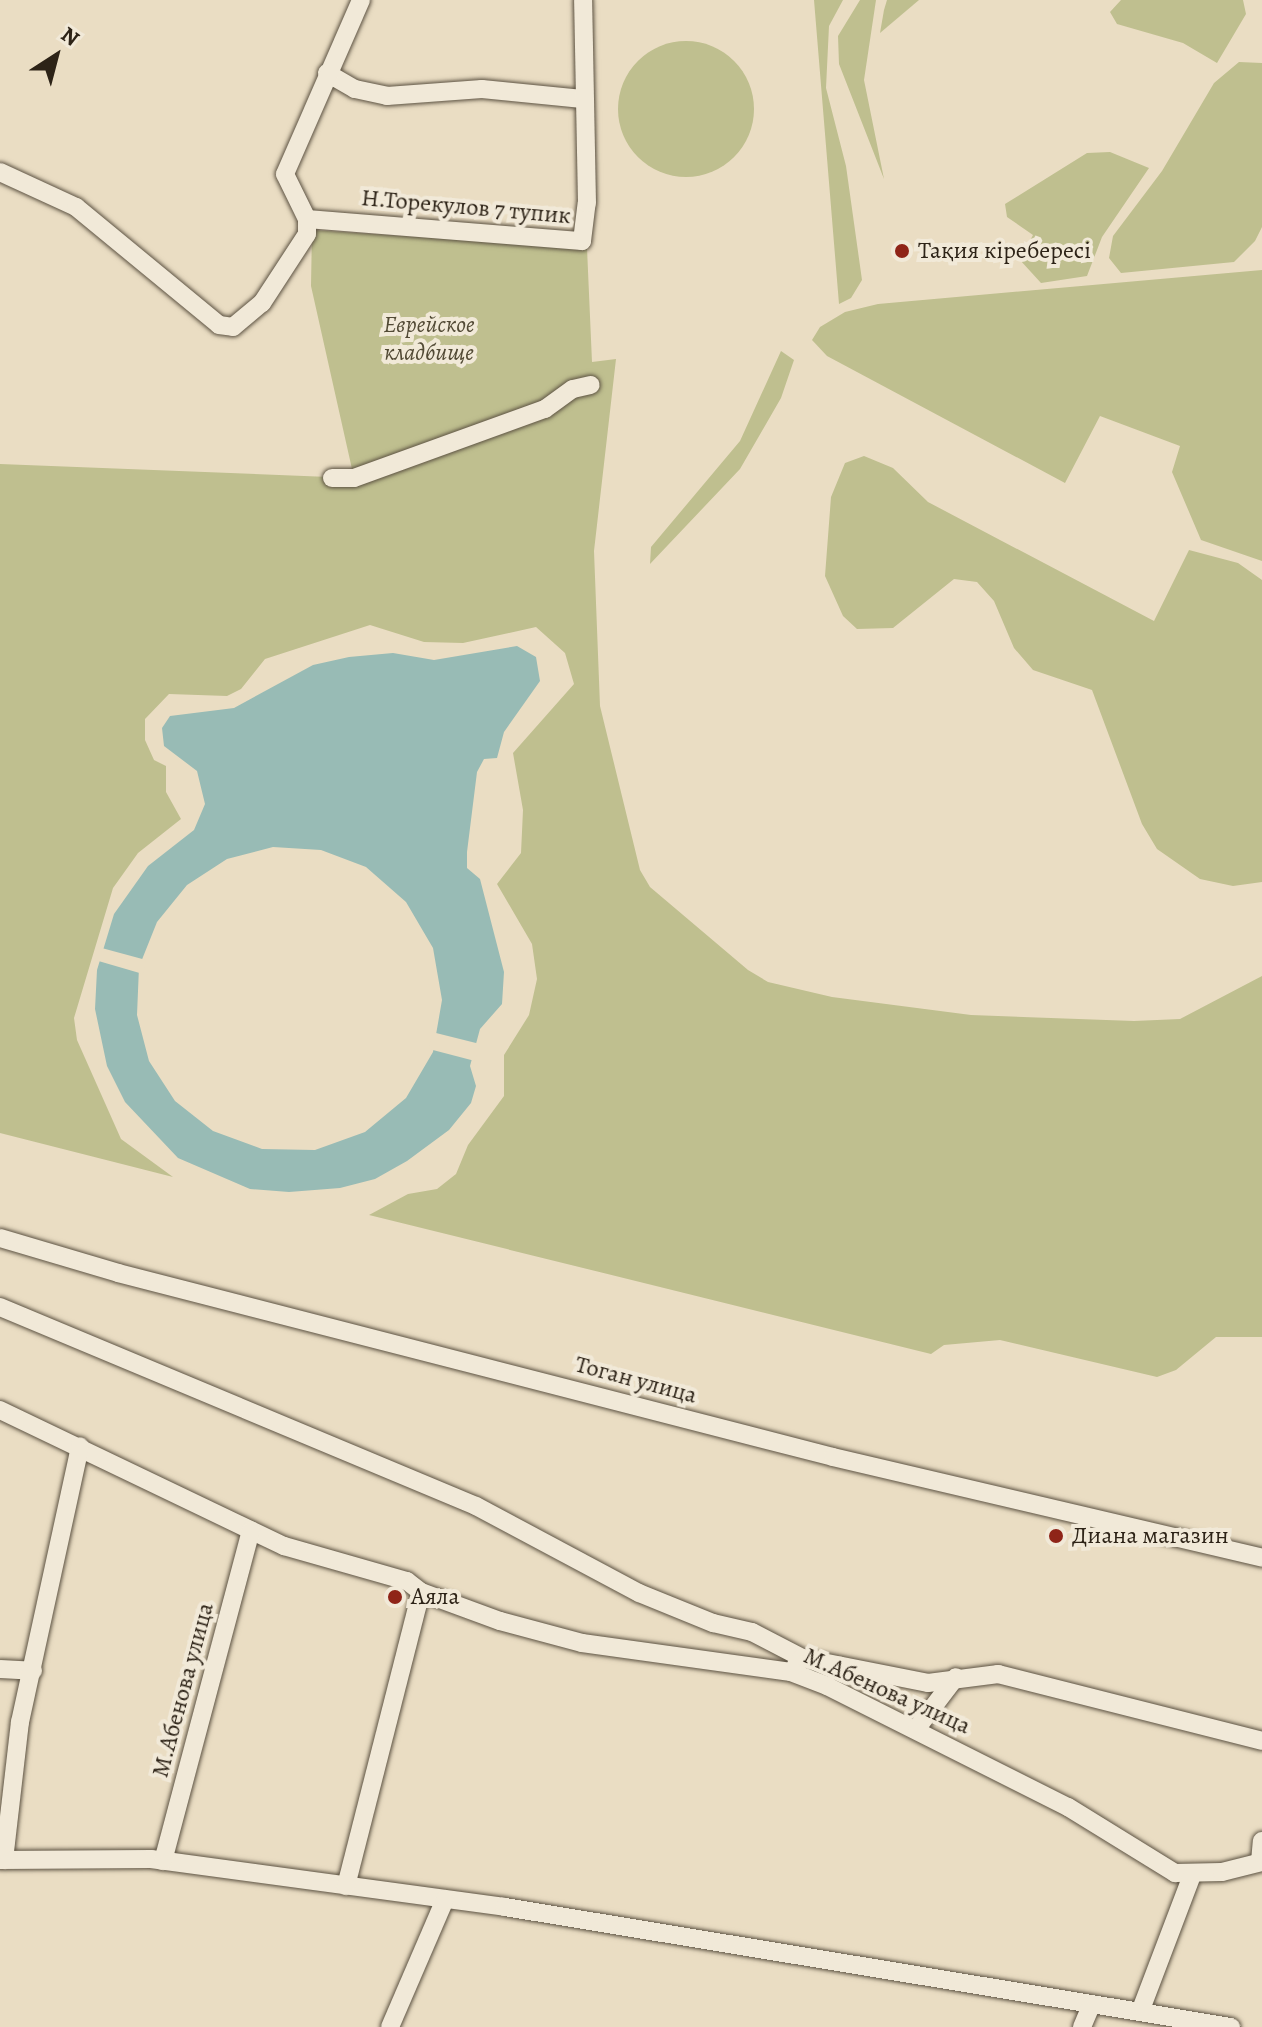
<!DOCTYPE html>
<meta charset="utf-8">
<style>
body{margin:0}
#map{position:relative;width:1262px;height:2027px;overflow:hidden;background:#eaddc3;font-family:Alegreya,serif}
div>[style]{position:absolute}
.green>*{inset:0;background:#bfbf8f}
.round{border-radius:50%}
.water>*{inset:0;background:#98bbb5}
.pier>*{inset:0;background:#eaddc3}
.roads{filter:drop-shadow(0 0 2px #5c5242) drop-shadow(0 0 2px #5c5242)}
.minor>*{height:18px;margin:-9px;padding:0 9px;transform-origin:9px;border-radius:9px;background:#f1e9d8}
.dots>*{width:22px;height:22px;translate:-50% -50%;box-sizing:border-box;border:4px solid #f1e9d8;border-radius:50%}
span{translate:-50% -50%;white-space:nowrap;text-align:center;line-height:1.15;-webkit-text-stroke:8px #f1e9d8;paint-order:stroke}
.street-label{font-size:24px;color:#2d2317}
.poi-label{font-size:24px;color:#2d2317}
.left{translate:0 -50%;text-align:left}
.park-label{font-size:24px;color:#524a35;font-style:italic}
.north{position:absolute;left:16px;top:16px;width:80px;height:80px;-webkit-text-stroke:6px #f1e9d8;paint-order:stroke;rotate:36deg;font-size:22px;font-weight:700;line-height:32px;text-align:center;color:#2d2317}
.north::after{content:'';display:block;margin:auto;width:28px;height:36px;background:#2d2317;clip-path:polygon(50% 0,100% 100%,50% 72%,0 100%)}
</style>
<div id="map">
<div class="green">
<i style="clip-path:polygon(814px 0,843px 0,829px 26px,826px 88px,846px 166px,862px 280px,851px 298px,839px 304px)"></i>
<i style="clip-path:polygon(860px 0,876px 0,864px 80px,884px 179px,839px 64px,838px 36px)"></i>
<i style="clip-path:polygon(887px 0,919px 0,880px 33px,884px 10px)"></i>
<i style="clip-path:polygon(1121px 0,1243px 0,1246px 14px,1217px 63px,1183px 43px,1117px 24px,1110px 12px)"></i>
<i class="round" style="left:618px;top:41px;width:136px;height:136px"></i>
<i style="clip-path:polygon(1239px 62px,1262px 63px,1262px 227px,1255px 241px,1234px 262px,1121px 273px,1109px 258px,1113px 236px,1162px 171px,1214px 83px)"></i>
<i style="clip-path:polygon(1110px 152px,1149px 168px,1102px 237px,1087px 276px,1041px 283px,1020px 260px,1033px 235px,1007px 217px,1005px 204px,1087px 153px)"></i>
<i style="clip-path:polygon(312px 230px,587px 248px,592px 362px,616px 359px,594px 551px,600px 706px,640px 870px,650px 887px,748px 970px,768px 982px,832px 997px,971px 1015px,1134px 1021px,1180px 1019px,1262px 976px,1262px 1337px,1216px 1337px,1176px 1370px,1157px 1377px,1000px 1340px,944px 1345px,931px 1354px,369px 1215px,408px 1194px,437px 1189px,456px 1174px,468px 1145px,504px 1096px,504px 1055px,529px 1015px,537px 979px,532px 944px,497px 884px,521px 853px,523px 810px,513px 753px,574px 684px,565px 653px,536px 627px,463px 643px,424px 642px,370px 625px,265px 659px,241px 689px,227px 696px,169px 694px,145px 719px,145px 740px,154px 760px,166px 766px,166px 792px,181px 819px,138px 853px,113px 888px,74px 1018px,77px 1040px,121px 1139px,173px 1177px,0 1133px,0 464px,354px 478px,311px 286px)"></i>
<i style="clip-path:polygon(1262px 270px,1262px 561px,1201px 540px,1172px 472px,1180px 446px,1100px 416px,1065px 483px,827px 356px,812px 340px,820px 327px,845px 312px,878px 304px)"></i>
<i style="clip-path:polygon(781px 351px,794px 360px,781px 398px,740px 469px,650px 564px,651px 547px,740px 441px)"></i>
<i style="clip-path:polygon(864px 456px,893px 468px,928px 502px,1154px 621px,1189px 550px,1238px 563px,1262px 580px,1262px 882px,1233px 886px,1200px 879px,1157px 849px,1142px 824px,1092px 690px,1033px 670px,1014px 648px,994px 601px,977px 582px,954px 579px,893px 628px,857px 629px,843px 616px,825px 576px,831px 497px,845px 463px)"></i>
</div>
<div class="water">
<i style="clip-path:polygon(evenodd,517px 646px,536px 657px,540px 681px,504px 732px,497px 758px,484px 759px,477px 772px,467px 852px,467px 868px,480px 879px,504px 972px,502px 1004px,480px 1029px,470px 1066px,476px 1086px,471px 1103px,449px 1130px,407px 1161px,375px 1179px,340px 1188px,289px 1192px,250px 1189px,178px 1158px,125px 1102px,107px 1066px,95px 1009px,97px 970px,114px 914px,148px 866px,194px 830px,205px 804px,197px 771px,164px 746px,162px 728px,170px 716px,234px 708px,313px 665px,349px 657px,393px 653px,434px 660px,517px 646px,273px 847px,321px 850px,366px 867px,406px 902px,433px 948px,442px 1000px,433px 1052px,406px 1098px,365px 1132px,315px 1150px,262px 1149px,213px 1131px,175px 1101px,149px 1061px,137px 1015px,139px 967px,157px 922px,187px 885px,227px 859px,273px 847px)"></i>
</div>
<div class="pier">
<i style="clip-path:polygon(98px 947px,146px 960px,143px 974px,95px 960px)"></i>
<i style="clip-path:polygon(432px 1032px,480px 1044px,475px 1061px,429px 1049px)"></i>
</div>
<div class="roads">
<div class="minor">
<i style="left:327px;top:73px;width:32px;rotate:30deg"></i>
<i style="left:355px;top:89px;width:33px;rotate:12deg"></i>
<i style="left:387px;top:96px;width:95px;rotate:-4.2deg"></i>
<i style="left:482px;top:89px;width:101px;rotate:5.7deg"></i>
<i style="left:0;top:172px;width:84px;rotate:24.7deg"></i>
<i style="left:76px;top:207px;width:185px;rotate:39.5deg"></i>
<i style="left:219px;top:325px;width:14px;rotate:8deg"></i>
<i style="left:233px;top:327px;width:38px;rotate:-40deg"></i>
<i style="left:262px;top:303px;width:82px;rotate:-56.9deg"></i>
<i style="left:307px;top:234px;width:15px;rotate:-90deg"></i>
<i style="left:307px;top:219px;width:50px;rotate:-116.1deg"></i>
<i style="left:285px;top:174px;width:190px;rotate:-66.4deg"></i>
<i style="left:307px;top:219px;width:276px;rotate:4.6deg"></i>
<i style="left:582px;top:241px;width:38px;rotate:-83deg"></i>
<i style="left:587px;top:203px;width:203px;rotate:-91.1deg"></i>
<i style="left:332px;top:478px;width:22px"></i>
<i style="left:354px;top:478px;width:203px;rotate:-19.9deg"></i>
<i style="left:545px;top:409px;width:34px;rotate:-36deg"></i>
<i style="left:573px;top:389px;width:18px;rotate:-13deg"></i>
<i style="left:0;top:1238px;width:123px;rotate:16.5deg"></i>
<i style="left:118px;top:1273px;width:738px;rotate:14.43deg"></i>
<i style="left:833px;top:1457px;width:441px;rotate:13.2deg"></i>
<i style="left:0;top:1307px;width:516px;rotate:22.69deg"></i>
<i style="left:476px;top:1506px;width:185px;rotate:28.1deg"></i>
<i style="left:639px;top:1593px;width:80px;rotate:22.1deg"></i>
<i style="left:713px;top:1623px;width:40px;rotate:13deg"></i>
<i style="left:752px;top:1632px;width:56px;rotate:27.5deg"></i>
<i style="left:0;top:1410px;width:315px;rotate:25.6deg"></i>
<i style="left:284px;top:1546px;width:128px;rotate:15.9deg"></i>
<i style="left:407px;top:1581px;width:18px;rotate:38deg"></i>
<i style="left:421px;top:1592px;width:84px;rotate:20.2deg"></i>
<i style="left:500px;top:1621px;width:85px;rotate:15deg"></i>
<i style="left:582px;top:1643px;width:211px;rotate:7.9deg"></i>
<i style="left:791px;top:1672px;width:39px;rotate:21deg"></i>
<i style="left:827px;top:1686px;width:270px;rotate:26.7deg"></i>
<i style="left:1068px;top:1807px;width:126px;rotate:31.7deg"></i>
<i style="left:1175px;top:1873px;width:47px;rotate:-1.2deg"></i>
<i style="left:1222px;top:1872px;width:41px;rotate:-14deg"></i>
<i style="left:796px;top:1665px;width:9px;rotate:-49deg"></i>
<i style="left:802px;top:1658px;width:128px;rotate:11.2deg"></i>
<i style="left:928px;top:1683px;width:71px;rotate:-7.3deg"></i>
<i style="left:998px;top:1674px;width:272px;rotate:14.2deg"></i>
<i style="left:0;top:1669px;width:33px;rotate:3deg"></i>
<i style="left:917px;top:1728px;width:64px;rotate:-52.6deg"></i>
<i style="left:0;top:1860px;width:151px;rotate:-0.4deg"></i>
<i style="left:151px;top:1859px;width:357px;rotate:7.7deg"></i>
<i style="left:505px;top:1907px;width:736px;rotate:9.39deg"></i>
<i style="left:4px;top:1860px;width:139px;rotate:-83.4deg"></i>
<i style="left:20px;top:1722px;width:282px;rotate:-77.7deg"></i>
<i style="left:163px;top:1861px;width:342px;rotate:-75.1deg"></i>
<i style="left:1260px;top:1862px;width:21px;rotate:-85deg"></i>
<i style="left:346px;top:1886px;width:303px;rotate:-75.7deg"></i>
<i style="left:1140px;top:2012px;width:147px;rotate:-69.2deg"></i>
<i style="left:390px;top:2027px;width:139px;rotate:-66.7deg"></i>
<i style="left:1082px;top:2027px;width:25px;rotate:-67deg"></i>
</div>
</div>
<div class="dots">
<i style="left:902px;top:251px;background:#8f2418"></i>
<i style="left:1056px;top:1536px;background:#8f2418"></i>
<i style="left:395px;top:1597px;background:#8f2418"></i>
</div>
<div class="street-label">
<span style="left:466px;top:207px;rotate:5deg">Н.Торекулов 7 тупик</span>
<span style="left:636px;top:1380px;rotate:15deg">Тоган улица</span>
<span style="left:183px;top:1690px;rotate:-75deg">М.Абенова улица</span>
<span style="left:887px;top:1691px;rotate:24deg">М.Абенова улица</span>
</div>
<div class="poi-label">
<span class="left" style="left:918px;top:251px">Тақия кіребересі</span>
<span class="left" style="left:1072px;top:1536px">Диана магазин</span>
<span class="left" style="left:411px;top:1597px">Аяла</span>
</div>
<div class="park-label">
<span style="left:429px;top:339px">Еврейское<br>кладбище</span>
</div>
<div class="north">N</div>
</div>
